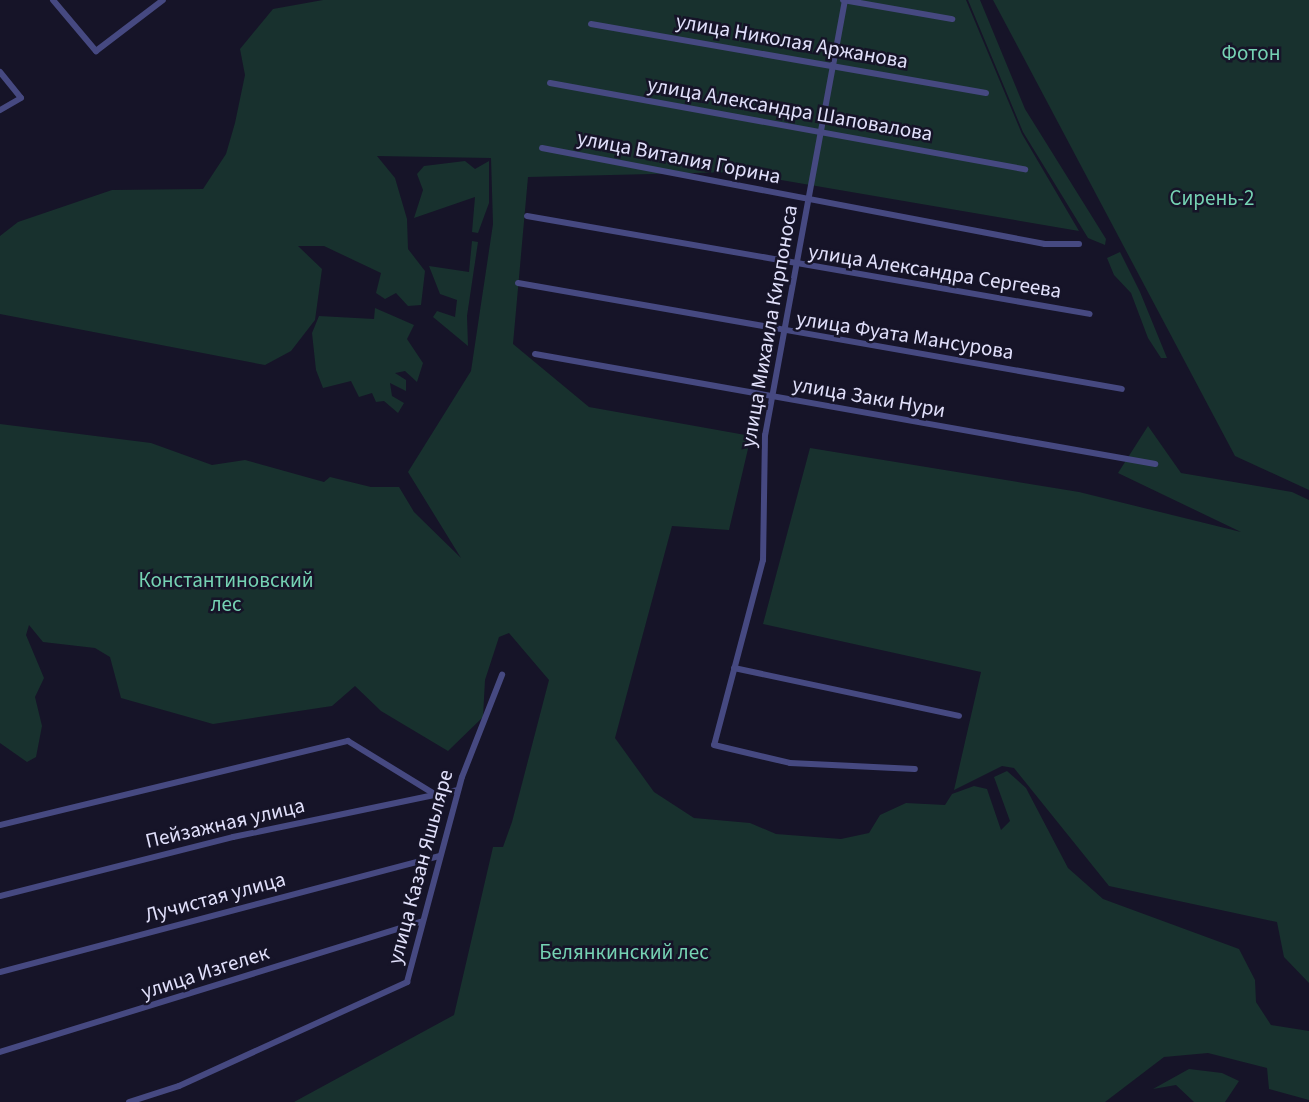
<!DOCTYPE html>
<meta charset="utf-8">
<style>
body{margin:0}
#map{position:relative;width:1309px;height:1102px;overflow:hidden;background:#161428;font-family:"Source Sans 3",sans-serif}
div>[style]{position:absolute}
.green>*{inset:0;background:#18312e}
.minor>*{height:6px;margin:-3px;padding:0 3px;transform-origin:3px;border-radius:3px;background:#464981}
span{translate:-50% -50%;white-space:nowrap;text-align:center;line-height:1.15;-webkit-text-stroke:5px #161428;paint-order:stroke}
.street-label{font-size:21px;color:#e1e0fb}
.park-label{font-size:21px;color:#75d2b3}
</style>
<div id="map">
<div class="green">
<i style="clip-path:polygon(323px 0,966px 0,1022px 134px,1079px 231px,735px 172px,528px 177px,513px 344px,589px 407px,751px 436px,729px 530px,672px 526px,615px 738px,654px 792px,694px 818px,750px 823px,776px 834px,841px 839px,869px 833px,880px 815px,906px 803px,945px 805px,952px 794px,974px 786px,987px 789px,1001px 830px,1010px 821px,994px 777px,1007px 771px,1026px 788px,1068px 868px,1103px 899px,1239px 949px,1255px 980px,1256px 1002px,1271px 1025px,1309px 1031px,1309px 1100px,1269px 1089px,1267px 1068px,1208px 1053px,1164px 1057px,1105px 1102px,294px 1102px,454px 1015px,493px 847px,503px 847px,512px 822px,549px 680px,509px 633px,499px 637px,485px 680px,483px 717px,448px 751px,381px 711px,355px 686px,332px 706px,213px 724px,121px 698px,110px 657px,95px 648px,43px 642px,29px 625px,26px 635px,44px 678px,35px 697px,42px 726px,36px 757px,27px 762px,0 743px,0 424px,151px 443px,212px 465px,245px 460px,324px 482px,330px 477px,371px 487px,399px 487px,414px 512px,461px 558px,408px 472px,471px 371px,493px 224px,491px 158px,377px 156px,395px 178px,407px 219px,408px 249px,425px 271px,421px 305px,408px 306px,396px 293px,385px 299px,376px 293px,381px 273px,324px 246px,298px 246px,322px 269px,315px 320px,291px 351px,265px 365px,0 314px,0 236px,18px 222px,112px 190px,203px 189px,226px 154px,235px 123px,245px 75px,240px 49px,273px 9px)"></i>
<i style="clip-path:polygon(968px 0,980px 0,1025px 109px,1106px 239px,1105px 245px,1088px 238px,1023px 132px)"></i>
<i style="clip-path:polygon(993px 0,1309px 0,1309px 490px,1235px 456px)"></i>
<i style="clip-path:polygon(465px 161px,475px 169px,489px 161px,489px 203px,478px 233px,472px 232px,475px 197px,414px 218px,423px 190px,417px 174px,424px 166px)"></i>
<i style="clip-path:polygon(472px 241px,478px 242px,467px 316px,468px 346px,433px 317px,437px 311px,455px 317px,457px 300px,440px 294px,429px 266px,469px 272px)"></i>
<i style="clip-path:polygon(1120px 252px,1140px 292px,1167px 358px,1161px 358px,1148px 338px,1131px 293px,1114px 275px,1107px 258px)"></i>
<i style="clip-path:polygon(375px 308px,414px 325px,407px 339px,423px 363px,417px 382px,405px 371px,395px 373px,406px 380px,406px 391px,390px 383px,392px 396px,404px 403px,398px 413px,384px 401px,376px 402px,372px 393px,359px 397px,351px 381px,323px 388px,316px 370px,312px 333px,319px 316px,374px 319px)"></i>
<i style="clip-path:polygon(1148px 426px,1181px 473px,1292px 492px,1309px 500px,1309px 983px,1284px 957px,1277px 922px,1109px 886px,1014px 768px,1002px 766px,954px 790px,981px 672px,763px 624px,810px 448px,1079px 492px,1241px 532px,1118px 473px)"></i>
<i style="clip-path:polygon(1189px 1069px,1222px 1073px,1239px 1081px,1225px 1102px,1194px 1102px,1176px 1085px,1153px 1089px)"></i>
</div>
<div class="minor">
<i style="left:53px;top:0;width:67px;rotate:49.9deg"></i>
<i style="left:96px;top:51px;width:84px;rotate:-37.3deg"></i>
<i style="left:843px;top:0;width:111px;rotate:9.9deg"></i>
<i style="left:845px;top:0;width:442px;rotate:100.4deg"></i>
<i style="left:765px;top:435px;width:125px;rotate:90.9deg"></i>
<i style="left:763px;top:560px;width:191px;rotate:104.8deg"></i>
<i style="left:714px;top:745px;width:78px;rotate:13.3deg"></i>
<i style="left:790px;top:763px;width:125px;rotate:2.7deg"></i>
<i style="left:591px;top:24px;width:401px;rotate:9.9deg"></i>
<i style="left:0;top:72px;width:33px;rotate:51deg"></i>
<i style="left:21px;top:98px;width:24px;rotate:150deg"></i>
<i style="left:550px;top:83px;width:483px;rotate:10.3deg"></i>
<i style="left:542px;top:148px;width:512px;rotate:10.81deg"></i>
<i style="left:1045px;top:244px;width:34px"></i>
<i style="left:527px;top:216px;width:571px;rotate:9.87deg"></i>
<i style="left:518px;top:283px;width:613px;rotate:9.95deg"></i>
<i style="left:535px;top:354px;width:630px;rotate:10.06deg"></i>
<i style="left:734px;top:668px;width:230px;rotate:12deg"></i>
<i style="left:0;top:825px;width:358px;rotate:-13.6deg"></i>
<i style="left:348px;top:741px;width:103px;rotate:31.5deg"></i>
<i style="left:0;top:896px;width:240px;rotate:-14.2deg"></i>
<i style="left:233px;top:837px;width:230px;rotate:-11.8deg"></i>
<i style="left:0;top:972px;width:454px;rotate:-14.8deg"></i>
<i style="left:0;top:1052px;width:440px;rotate:-17.2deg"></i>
<i style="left:129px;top:1102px;width:52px;rotate:-17.7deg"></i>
<i style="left:179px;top:1086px;width:251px;rotate:-24.5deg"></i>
<i style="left:407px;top:982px;width:212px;rotate:-75deg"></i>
<i style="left:462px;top:777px;width:110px;rotate:-68.6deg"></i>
</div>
<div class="street-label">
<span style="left:792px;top:41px;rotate:10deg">улица Николая Аржанова</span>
<span style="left:790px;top:109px;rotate:10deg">улица Александра Шаповалова</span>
<span style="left:679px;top:157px;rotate:11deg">улица Виталия Горина</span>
<span style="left:935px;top:271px;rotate:9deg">улица Александра Сергеева</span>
<span style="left:769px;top:326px;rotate:-80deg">улица Михаила Кирпоноса</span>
<span style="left:905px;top:335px;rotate:9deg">улица Фуата Мансурова</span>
<span style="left:869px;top:397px;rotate:10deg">улица Заки Нури</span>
<span style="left:225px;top:823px;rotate:-13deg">Пейзажная улица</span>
<span style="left:420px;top:867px;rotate:-75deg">улица Казан Яшьляре</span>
<span style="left:215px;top:897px;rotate:-15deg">Лучистая улица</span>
<span style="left:205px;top:972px;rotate:-18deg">улица Изгелек</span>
</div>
<div class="park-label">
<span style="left:1251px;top:53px">Фотон</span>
<span style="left:1212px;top:198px">Сирень-2</span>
<span style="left:226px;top:592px">Константиновский<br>лес</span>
<span style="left:624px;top:952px">Белянкинский лес</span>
</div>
</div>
